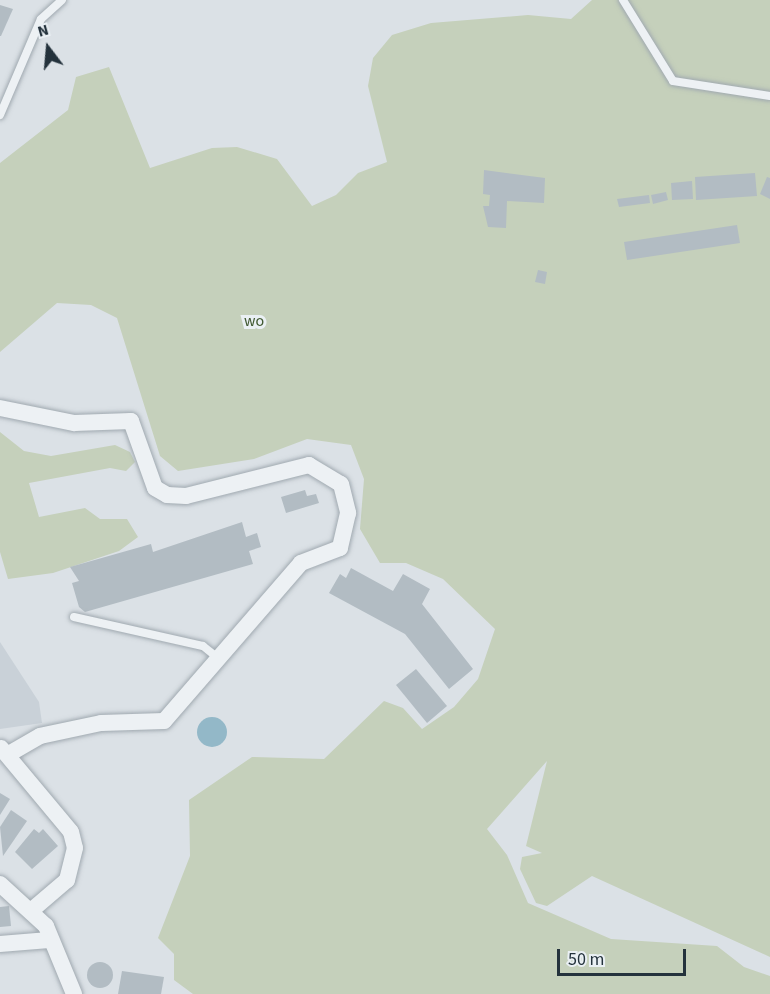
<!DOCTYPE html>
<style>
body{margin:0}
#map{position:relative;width:770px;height:994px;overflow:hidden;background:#dbe1e6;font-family:"Source Sans 3",sans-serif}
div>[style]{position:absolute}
.built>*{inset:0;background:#c9d1d8}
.green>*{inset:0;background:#c5d0bb}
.water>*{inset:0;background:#93b8c8}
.round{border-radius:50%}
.building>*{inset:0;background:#b2bcc3}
.roads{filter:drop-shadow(0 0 2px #a0a9b0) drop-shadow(0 0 2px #a0a9b0)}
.service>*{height:8px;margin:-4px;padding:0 4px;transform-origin:4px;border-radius:4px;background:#edf1f4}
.minor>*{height:16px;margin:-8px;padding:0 8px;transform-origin:8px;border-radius:8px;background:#edf1f4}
span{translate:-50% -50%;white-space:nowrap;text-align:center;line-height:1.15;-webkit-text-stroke:6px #eaf0f4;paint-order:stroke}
.park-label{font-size:16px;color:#405931}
.north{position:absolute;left:18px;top:18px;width:60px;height:60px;-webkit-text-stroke:4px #eaf0f4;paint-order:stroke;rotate:344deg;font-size:16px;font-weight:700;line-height:24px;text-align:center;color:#24323c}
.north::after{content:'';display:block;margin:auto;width:21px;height:27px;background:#24323c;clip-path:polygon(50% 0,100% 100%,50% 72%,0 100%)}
.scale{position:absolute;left:557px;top:949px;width:129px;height:27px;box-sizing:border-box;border:3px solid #24323c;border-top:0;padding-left:8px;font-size:18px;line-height:21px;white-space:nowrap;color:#24323c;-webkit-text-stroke:4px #eaf0f4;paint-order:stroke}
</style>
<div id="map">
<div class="built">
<i style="clip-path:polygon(0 642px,39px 702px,42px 723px,0 729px)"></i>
</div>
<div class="green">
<i style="clip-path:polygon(592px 0,770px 0,770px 957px,592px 876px,547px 906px,536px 903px,520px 869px,522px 857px,542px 853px,526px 846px,547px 761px,487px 829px,507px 855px,528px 903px,611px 939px,717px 946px,744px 967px,770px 976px,770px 994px,193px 994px,174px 980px,174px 954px,158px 938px,190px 856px,189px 800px,252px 757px,324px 759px,384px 701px,403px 708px,422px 729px,454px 707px,478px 679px,495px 629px,443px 579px,406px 563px,380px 563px,360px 529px,364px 479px,351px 445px,307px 439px,254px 459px,178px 471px,160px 456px,117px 318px,91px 305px,57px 303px,0 352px,0 163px,68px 110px,76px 77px,109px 67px,150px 168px,212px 148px,237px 147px,277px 159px,312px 206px,336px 195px,358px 173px,387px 162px,368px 86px,373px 58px,392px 35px,431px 23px,528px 15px,571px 19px)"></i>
<i style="clip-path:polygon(0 432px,24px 451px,51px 456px,115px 445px,130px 452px,135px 462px,126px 471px,110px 468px,29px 483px,39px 517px,85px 508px,100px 519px,127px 519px,138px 537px,119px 551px,53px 573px,8px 579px,0 552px)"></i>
</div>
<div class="water">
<i class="round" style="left:197px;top:717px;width:30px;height:30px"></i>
</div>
<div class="building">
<i style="clip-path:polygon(0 5px,13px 9px,1px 36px,0 36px)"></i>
<i style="clip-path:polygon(484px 170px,545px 178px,544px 203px,507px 201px,506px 228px,488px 227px,483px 206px,489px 206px,490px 195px,483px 194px)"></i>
<i style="clip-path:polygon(755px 173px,757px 196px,696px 200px,695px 177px)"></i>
<i style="clip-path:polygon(767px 177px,770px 178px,770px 199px,760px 194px)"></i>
<i style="clip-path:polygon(692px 181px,693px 199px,672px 200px,671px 183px)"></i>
<i style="clip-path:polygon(666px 192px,668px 200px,653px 204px,651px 195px)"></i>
<i style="clip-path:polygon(649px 195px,650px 203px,619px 207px,617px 199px)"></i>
<i style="clip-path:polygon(737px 225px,740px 243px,627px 260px,624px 242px)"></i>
<i style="clip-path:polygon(538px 270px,547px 272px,545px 284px,535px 282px)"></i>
<i style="clip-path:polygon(305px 490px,307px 496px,316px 494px,319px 503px,286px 513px,281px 497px)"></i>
<i style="clip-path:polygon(242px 522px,246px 537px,257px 533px,261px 547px,249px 551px,253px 564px,85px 612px,79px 607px,72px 583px,79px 581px,70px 567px,151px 544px,153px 552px)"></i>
<i style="clip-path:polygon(351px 568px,393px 591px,403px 574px,430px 589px,422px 604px,473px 669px,449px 689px,405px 634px,329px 593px,340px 574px,346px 578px)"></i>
<i style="clip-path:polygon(416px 669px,447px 706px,427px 723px,396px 685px)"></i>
<i style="clip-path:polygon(0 793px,10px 799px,0 815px)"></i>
<i style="clip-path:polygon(11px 810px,27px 821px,3px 856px,0 827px)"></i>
<i style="clip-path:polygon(34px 829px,39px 833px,43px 829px,58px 846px,32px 869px,15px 852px)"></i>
<i style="clip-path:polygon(9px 906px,11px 926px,0 927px,0 907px)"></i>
<i class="round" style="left:87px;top:962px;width:26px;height:26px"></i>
<i style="clip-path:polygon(122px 971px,164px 977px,161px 994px,118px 994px)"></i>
</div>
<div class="roads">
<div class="service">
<i style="left:623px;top:0;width:95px;rotate:58.3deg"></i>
<i style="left:673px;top:81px;width:98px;rotate:8.8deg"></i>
<i style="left:0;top:115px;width:104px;rotate:-66.9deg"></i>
<i style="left:41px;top:19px;width:28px;rotate:-42deg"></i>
<i style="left:74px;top:617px;width:132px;rotate:12.7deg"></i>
<i style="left:203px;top:646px;width:19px;rotate:39deg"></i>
</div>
<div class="minor">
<i style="left:0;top:408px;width:76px;rotate:11.5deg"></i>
<i style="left:74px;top:423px;width:57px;rotate:-2deg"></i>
<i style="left:131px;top:421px;width:71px;rotate:70.3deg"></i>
<i style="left:155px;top:488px;width:14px;rotate:30deg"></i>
<i style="left:167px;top:495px;width:19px;rotate:3deg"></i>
<i style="left:186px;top:496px;width:127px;rotate:-14.1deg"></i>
<i style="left:309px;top:465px;width:37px;rotate:31deg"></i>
<i style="left:341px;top:484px;width:30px;rotate:76deg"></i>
<i style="left:348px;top:513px;width:36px;rotate:103deg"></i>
<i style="left:340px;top:548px;width:42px;rotate:159deg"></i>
<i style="left:301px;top:563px;width:209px;rotate:130.9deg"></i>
<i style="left:164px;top:721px;width:63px;rotate:178.2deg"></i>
<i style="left:101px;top:723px;width:62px;rotate:168deg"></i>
<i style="left:40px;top:736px;width:36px;rotate:150deg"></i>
<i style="left:1px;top:748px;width:109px;rotate:50.2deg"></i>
<i style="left:71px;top:832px;width:16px;rotate:76deg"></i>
<i style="left:75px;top:848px;width:33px;rotate:104deg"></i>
<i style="left:67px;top:880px;width:46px;rotate:139.4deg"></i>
<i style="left:0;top:884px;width:62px;rotate:42.4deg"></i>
<i style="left:46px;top:926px;width:74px;rotate:67.6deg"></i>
<i style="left:0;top:944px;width:49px;rotate:-4.7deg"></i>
</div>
</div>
<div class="park-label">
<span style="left:254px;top:321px">wo</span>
</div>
<div class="north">N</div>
<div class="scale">50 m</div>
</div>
